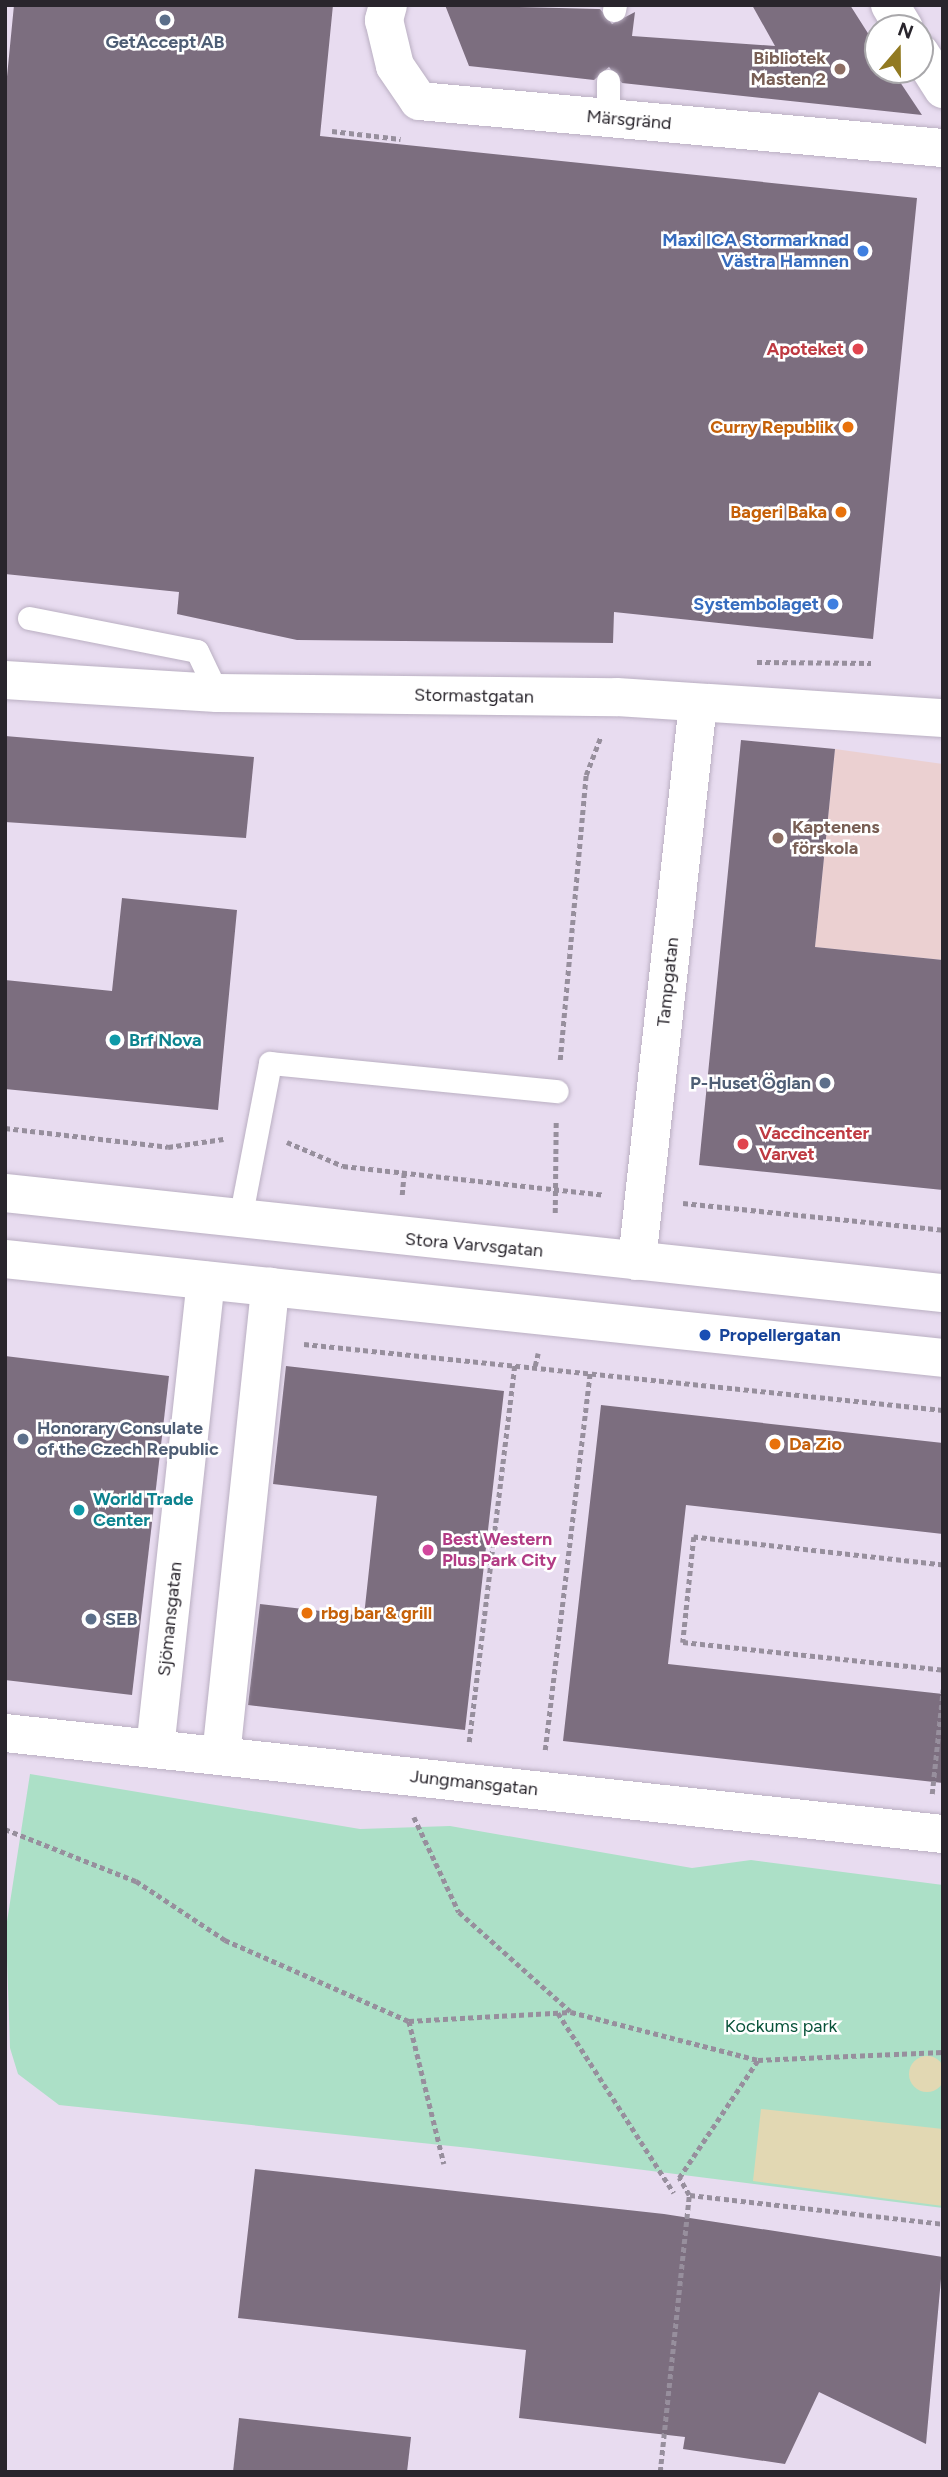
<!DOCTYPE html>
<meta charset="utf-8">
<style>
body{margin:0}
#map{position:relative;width:948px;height:2477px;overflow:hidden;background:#e8dcf0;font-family:Figtree,sans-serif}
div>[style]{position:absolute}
.education>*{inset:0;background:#ebd0d1}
.green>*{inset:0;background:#ace0c7}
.sand>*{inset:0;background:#e2d8b3}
.round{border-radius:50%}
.building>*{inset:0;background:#7c6e7f}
.path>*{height:4.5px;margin-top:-2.25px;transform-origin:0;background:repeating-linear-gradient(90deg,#978f9d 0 5px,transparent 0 8.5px)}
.roads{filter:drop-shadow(0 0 2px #baafc2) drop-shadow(0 0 2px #baafc2)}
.lane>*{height:23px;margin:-11.5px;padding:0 11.5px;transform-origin:11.5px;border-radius:11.5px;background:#fff}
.street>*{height:38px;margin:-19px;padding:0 19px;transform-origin:19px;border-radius:19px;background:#fff}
.secondary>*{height:38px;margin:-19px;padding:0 19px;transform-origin:19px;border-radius:19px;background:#fff}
.dots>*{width:19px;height:19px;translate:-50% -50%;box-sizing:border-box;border:4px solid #fff;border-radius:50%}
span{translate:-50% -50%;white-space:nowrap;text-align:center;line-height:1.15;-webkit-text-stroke:5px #fff;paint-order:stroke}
.service-label{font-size:18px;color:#4e5e75;font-weight:700}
.right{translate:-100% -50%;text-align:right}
.left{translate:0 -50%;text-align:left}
.education-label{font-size:18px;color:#785e54;font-weight:700}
.street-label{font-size:18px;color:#29252c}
.shop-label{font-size:18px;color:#366cbe;font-weight:700}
.health-label{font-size:18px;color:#be3a42;font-weight:700}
.food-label{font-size:18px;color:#c56008;font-weight:700}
.culture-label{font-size:18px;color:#0d838f;font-weight:700}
.transit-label{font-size:18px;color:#164399;font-weight:700}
.hotel-label{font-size:18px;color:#b23c85;font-weight:700}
.park-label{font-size:18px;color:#09533a}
.frame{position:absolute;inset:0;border:7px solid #29252c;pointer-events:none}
.north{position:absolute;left:864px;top:14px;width:70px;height:70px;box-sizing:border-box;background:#fff;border:2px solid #a9a8ab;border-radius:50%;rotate:20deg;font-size:19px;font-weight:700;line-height:28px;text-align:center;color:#29252c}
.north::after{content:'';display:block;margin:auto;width:24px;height:32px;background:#927a21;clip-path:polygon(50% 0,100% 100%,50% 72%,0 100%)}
</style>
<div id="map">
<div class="education">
<i style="clip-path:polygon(835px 749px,943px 764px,943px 960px,815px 947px)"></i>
</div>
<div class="green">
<i style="clip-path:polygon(30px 1774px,360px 1829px,450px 1826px,692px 1868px,751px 1860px,943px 1885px,943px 2208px,470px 2148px,59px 2105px,18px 2074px,10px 2048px,6px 1928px)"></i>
</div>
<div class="sand">
<i class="round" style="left:909px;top:2056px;width:36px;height:36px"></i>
<i style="clip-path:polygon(761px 2109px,943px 2129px,943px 2206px,753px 2181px)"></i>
</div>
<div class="building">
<i style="clip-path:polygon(14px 5px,333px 5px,320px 136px,917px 198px,873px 639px,614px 612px,613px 643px,297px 640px,177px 614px,179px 592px,5px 574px,5px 97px)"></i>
<i style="clip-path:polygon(445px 5px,600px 9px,612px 24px,635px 12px,632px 36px,775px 46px,752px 5px,850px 5px,878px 49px,878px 70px,892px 70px,922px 115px,622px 83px,609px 67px,594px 80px,469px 66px)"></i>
<i style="clip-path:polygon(5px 736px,254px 757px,246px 838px,5px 822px)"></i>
<i style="clip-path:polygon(741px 740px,835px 749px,815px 947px,943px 960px,943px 1190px,699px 1165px)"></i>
<i style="clip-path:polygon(122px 898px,237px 910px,218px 1110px,5px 1089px,5px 980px,112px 991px)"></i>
<i style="clip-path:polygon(5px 1356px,169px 1376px,132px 1695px,5px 1680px)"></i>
<i style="clip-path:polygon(286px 1366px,504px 1391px,465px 1730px,248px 1705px,260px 1604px,364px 1616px,377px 1496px,273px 1484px)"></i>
<i style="clip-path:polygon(601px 1405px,943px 1443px,943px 1534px,686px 1505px,668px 1664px,943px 1694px,943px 1783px,563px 1741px)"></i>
<i style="clip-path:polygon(255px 2169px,664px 2214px,943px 2257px,926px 2444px,819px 2392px,785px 2464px,683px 2449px,685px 2437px,519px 2418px,526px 2350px,238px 2318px)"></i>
<i style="clip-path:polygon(239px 2418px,411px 2437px,407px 2472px,233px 2472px)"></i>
</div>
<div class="path">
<i style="left:332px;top:131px;width:69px;rotate:6.6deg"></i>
<i style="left:757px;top:662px;width:114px;rotate:0.5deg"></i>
<i style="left:560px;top:1060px;width:286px;rotate:-84.8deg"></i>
<i style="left:586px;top:775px;width:42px;rotate:-69deg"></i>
<i style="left:5px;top:1128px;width:164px;rotate:6.6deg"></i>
<i style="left:168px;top:1147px;width:56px;rotate:-8.3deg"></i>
<i style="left:287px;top:1142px;width:61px;rotate:23.2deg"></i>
<i style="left:343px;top:1166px;width:263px;rotate:6.3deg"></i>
<i style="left:402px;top:1195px;width:23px;rotate:-85deg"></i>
<i style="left:683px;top:1203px;width:261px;rotate:5.9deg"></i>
<i style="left:555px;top:1213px;width:92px;rotate:-89.4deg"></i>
<i style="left:304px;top:1344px;width:642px;rotate:5.9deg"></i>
<i style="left:535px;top:1366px;width:13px;rotate:-77deg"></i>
<i style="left:943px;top:1565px;width:251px;rotate:-173.6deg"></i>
<i style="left:694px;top:1537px;width:106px;rotate:96deg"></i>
<i style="left:683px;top:1642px;width:262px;rotate:6.1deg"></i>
<i style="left:469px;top:1742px;width:381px;rotate:-83.1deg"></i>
<i style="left:545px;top:1750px;width:381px;rotate:-83.2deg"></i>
<i style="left:932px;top:1794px;width:105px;rotate:-84deg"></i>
<i style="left:414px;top:1817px;width:105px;rotate:64.7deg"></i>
<i style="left:459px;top:1912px;width:149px;rotate:41.7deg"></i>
<i style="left:5px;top:1829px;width:141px;rotate:21.7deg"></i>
<i style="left:136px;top:1881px;width:107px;rotate:33.5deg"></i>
<i style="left:225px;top:1940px;width:201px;rotate:23.8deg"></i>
<i style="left:409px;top:2021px;width:162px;rotate:-3.2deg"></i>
<i style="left:571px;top:2012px;width:193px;rotate:14.4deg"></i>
<i style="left:758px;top:2060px;width:185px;rotate:-2.5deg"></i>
<i style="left:558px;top:2013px;width:214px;rotate:57.2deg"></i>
<i style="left:409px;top:2021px;width:147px;rotate:76.2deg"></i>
<i style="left:690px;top:2195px;width:255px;rotate:6.5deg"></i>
<i style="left:660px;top:2472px;width:279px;rotate:-84deg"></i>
<i style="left:689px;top:2195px;width:20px;rotate:-120deg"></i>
<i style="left:679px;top:2178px;width:142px;rotate:-56.2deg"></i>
</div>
<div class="roads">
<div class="lane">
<i style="left:614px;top:10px;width:5px;rotate:-79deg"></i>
<i style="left:608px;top:118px;width:37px;rotate:-90deg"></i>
<i style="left:29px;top:618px;width:171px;rotate:11.1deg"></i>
<i style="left:197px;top:651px;width:47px;rotate:64.5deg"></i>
<i style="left:240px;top:1219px;width:159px;rotate:-79.1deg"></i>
<i style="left:270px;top:1063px;width:288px;rotate:5.6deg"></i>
</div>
<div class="street">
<i style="left:388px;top:5px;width:16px;rotate:105deg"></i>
<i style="left:384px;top:20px;width:47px;rotate:76.6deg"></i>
<i style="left:395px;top:66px;width:42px;rotate:55.6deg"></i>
<i style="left:419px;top:101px;width:526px;rotate:5.13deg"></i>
<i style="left:890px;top:5px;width:27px;rotate:59deg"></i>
<i style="left:920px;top:53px;width:43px;rotate:57.4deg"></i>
<i style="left:5px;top:680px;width:212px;rotate:3.5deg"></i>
<i style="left:217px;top:693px;width:400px;rotate:0.6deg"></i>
<i style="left:617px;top:697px;width:327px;rotate:3.7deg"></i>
<i style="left:637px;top:1261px;width:561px;rotate:-83.76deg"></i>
<i style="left:5px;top:1733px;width:943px;rotate:6.15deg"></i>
<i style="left:155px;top:1749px;width:471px;rotate:-83.8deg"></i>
<i style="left:221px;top:1756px;width:472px;rotate:-84deg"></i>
</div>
<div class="secondary">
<i style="left:5px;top:1193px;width:943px;rotate:6.09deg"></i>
<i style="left:5px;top:1259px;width:943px;rotate:6.02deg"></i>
</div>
</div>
<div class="dots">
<i style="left:165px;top:20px;background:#5c6f8a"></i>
<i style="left:840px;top:69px;background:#8d6e63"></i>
<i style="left:863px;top:251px;background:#3f7fe0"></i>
<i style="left:858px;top:349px;background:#e0444e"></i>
<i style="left:848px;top:427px;background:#e8710a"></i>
<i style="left:841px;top:512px;background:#e8710a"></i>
<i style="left:833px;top:604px;background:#3f7fe0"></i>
<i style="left:778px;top:838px;background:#8d6e63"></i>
<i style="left:115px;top:1040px;background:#0f9aa8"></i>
<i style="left:825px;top:1083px;background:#5c6f8a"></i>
<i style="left:743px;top:1144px;background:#e0444e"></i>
<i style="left:705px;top:1335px;background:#1a4fb4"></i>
<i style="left:23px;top:1439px;background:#5c6f8a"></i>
<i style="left:775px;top:1444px;background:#e8710a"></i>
<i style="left:79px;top:1510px;background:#0f9aa8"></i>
<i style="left:428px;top:1550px;background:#d1479c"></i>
<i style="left:307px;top:1613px;background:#e8710a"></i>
<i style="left:91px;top:1619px;background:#5c6f8a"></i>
</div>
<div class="service-label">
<span style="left:165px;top:42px">GetAccept AB</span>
<span class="right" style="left:811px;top:1083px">P-Huset Öglan</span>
<span class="left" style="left:37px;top:1439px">Honorary Consulate<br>of the Czech Republic</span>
<span class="left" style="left:105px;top:1619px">SEB</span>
</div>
<div class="education-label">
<span class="right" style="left:826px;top:69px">Bibliotek<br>Masten 2</span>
<span class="left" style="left:792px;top:838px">Kaptenens<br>förskola</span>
</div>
<div class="street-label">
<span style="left:629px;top:120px;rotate:5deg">Märsgränd</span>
<span style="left:474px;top:696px;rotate:1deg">Stormastgatan</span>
<span style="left:668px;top:982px;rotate:-84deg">Tampgatan</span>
<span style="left:474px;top:1245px;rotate:5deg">Stora Varvsgatan</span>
<span style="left:170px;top:1619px;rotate:-84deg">Sjömansgatan</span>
<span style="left:474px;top:1783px;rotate:6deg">Jungmansgatan</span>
</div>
<div class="shop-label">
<span class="right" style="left:849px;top:251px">Maxi ICA Stormarknad<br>Västra Hamnen</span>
<span class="right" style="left:819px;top:604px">Systembolaget</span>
</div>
<div class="health-label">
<span class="right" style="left:844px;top:349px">Apoteket</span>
<span class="left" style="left:759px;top:1144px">Vaccincenter<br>Varvet</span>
</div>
<div class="food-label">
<span class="right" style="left:834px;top:427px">Curry Republik</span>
<span class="right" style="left:827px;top:512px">Bageri Baka</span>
<span class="left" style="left:789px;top:1444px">Da Zio</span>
<span class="left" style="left:321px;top:1613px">rbg bar &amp; grill</span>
</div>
<div class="culture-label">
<span class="left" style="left:129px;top:1040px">Brf Nova</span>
<span class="left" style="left:93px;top:1510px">World Trade<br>Center</span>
</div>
<div class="transit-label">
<span class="left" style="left:719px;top:1335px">Propellergatan</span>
</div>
<div class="hotel-label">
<span class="left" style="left:442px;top:1550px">Best Western<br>Plus Park City</span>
</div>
<div class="park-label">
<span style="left:781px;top:2026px">Kockums park</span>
</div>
<div class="frame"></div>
<div class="north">N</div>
</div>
